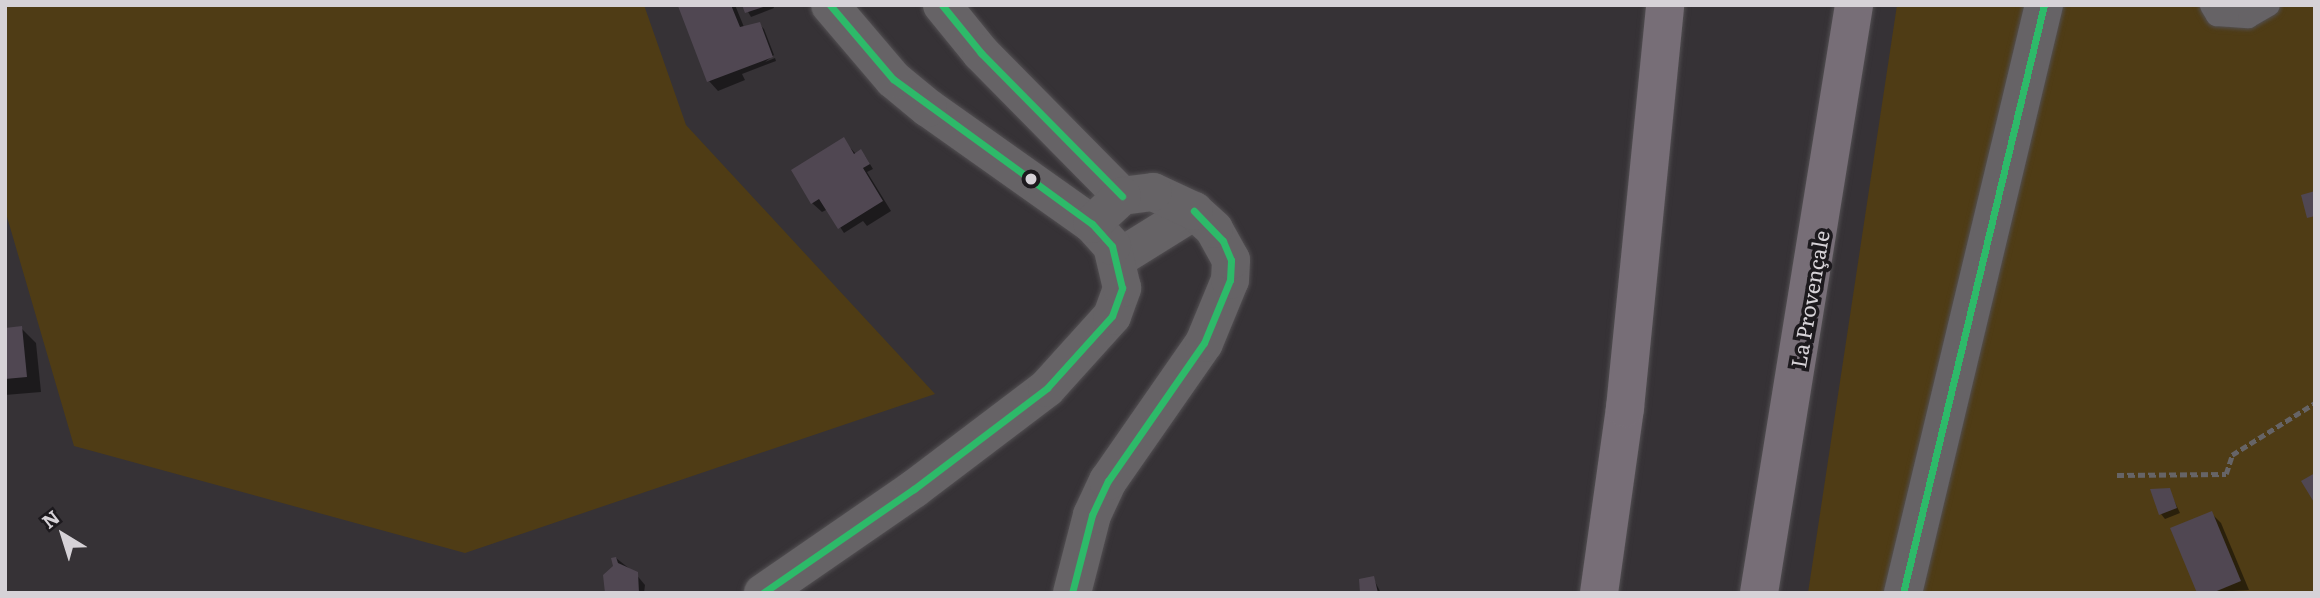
<!DOCTYPE html>
<meta charset="utf-8">
<style>
body{margin:0}
#map{position:relative;width:2320px;height:598px;overflow:hidden;background:#363236;font-family:Literata,serif}
div>[style]{position:absolute}
.green>*{inset:0;background:#4f3c15}
.shadow>*{inset:0;background:#0007}
.building>*{inset:0;background:#504752}
.path>*{height:4.5px;margin-top:-2.25px;transform-origin:0;background:repeating-linear-gradient(90deg,#666466 0 7px,transparent 0 10.5px)}
.roads{filter:drop-shadow(0 0 2px #524f52) drop-shadow(0 0 2px #524f52)}
.service>*{height:21px;margin:-10.5px;padding:0 10.5px;transform-origin:10.5px;border-radius:10.5px;background:#666366}
.minor>*{height:38px;margin:-19px;padding:0 19px;transform-origin:19px;border-radius:19px;background:#666366}
.motorway>*{height:38px;margin:-19px;padding:0 19px;transform-origin:19px;border-radius:19px;background:#776e77}
.bus-1>*{height:7px;margin:-3.5px;padding:0 3.5px;transform-origin:3.5px;border-radius:3.5px;background:#2dba69}
.dots>*{width:19px;height:19px;translate:-50% -50%;box-sizing:border-box;border:4px solid #1c191d;border-radius:50%}
span{translate:-50% -50%;white-space:nowrap;text-align:center;line-height:1.15;-webkit-text-stroke:7px #1c191d;paint-order:stroke}
.street-label{font-size:21px;color:#d6d2d7}
.frame{position:absolute;inset:0;border:7px solid #d6d2d7;pointer-events:none}
.north{position:absolute;left:28px;top:500px;width:70px;height:70px;-webkit-text-stroke:5px #1c191d;paint-order:stroke;rotate:322deg;font-size:19px;font-weight:700;line-height:28px;text-align:center;color:#d6d2d7}
.north::after{content:'';display:block;margin:auto;width:24px;height:32px;background:#d6d2d7;clip-path:polygon(50% 0,100% 100%,50% 72%,0 100%)}
</style>
<div id="map">
<div class="green">
<i style="clip-path:polygon(5px 5px,644px 5px,686px 125px,935px 394px,465px 553px,74px 446px,5px 210px)"></i>
<i style="clip-path:polygon(1897px 5px,2315px 5px,2315px 593px,1808px 593px)"></i>
</div>
<div class="shadow">
<i style="clip-path:polygon(735px 5px,744px 27px,759px 24px,764px 29px,774px 55px,765px 62px,775px 58px,776px 61px,742px 74px,745px 80px,718px 91px,709px 81px,680px 7px)"></i>
<i style="clip-path:polygon(744px 5px,773px 5px,774px 8px,751px 17px)"></i>
<i style="clip-path:polygon(843px 140px,856px 154px,865px 156px,873px 169px,867px 172px,891px 211px,867px 226px,863px 221px,844px 233px,828px 209px,822px 212px,812px 203px)"></i>
<i style="clip-path:polygon(21px 328px,36px 343px,41px 392px,5px 395px,5px 329px)"></i>
<i style="clip-path:polygon(2169px 490px,2180px 513px,2165px 519px,2161px 514px)"></i>
<i style="clip-path:polygon(2211px 513px,2221px 523px,2249px 590px,2199px 593px)"></i>
<i style="clip-path:polygon(616px 558px,635px 573px,645px 585px,644px 593px,609px 593px)"></i>
<i style="clip-path:polygon(1373px 578px,1381px 593px,1360px 593px)"></i>
</div>
<div class="building">
<i style="clip-path:polygon(731px 5px,740px 27px,760px 22px,773px 57px,707px 82px,678px 6px)"></i>
<i style="clip-path:polygon(742px 5px,766px 5px,766px 6px,745px 13px)"></i>
<i style="clip-path:polygon(844px 137px,854px 154px,861px 149px,870px 164px,863px 168px,883px 201px,838px 229px,819px 199px,811px 204px,791px 170px)"></i>
<i style="clip-path:polygon(2315px 191px,2315px 216px,2307px 218px,2301px 195px)"></i>
<i style="clip-path:polygon(22px 326px,27px 377px,5px 379px,5px 328px)"></i>
<i style="clip-path:polygon(2315px 473px,2315px 504px,2301px 481px)"></i>
<i style="clip-path:polygon(2170px 488px,2177px 508px,2159px 515px,2150px 489px)"></i>
<i style="clip-path:polygon(2212px 511px,2241px 581px,2212px 593px,2197px 593px,2170px 528px)"></i>
<i style="clip-path:polygon(616px 557px,618px 563px,638px 572px,639px 593px,605px 593px,603px 575px,613px 566px,611px 558px)"></i>
<i style="clip-path:polygon(1374px 576px,1378px 593px,1360px 593px,1359px 579px)"></i>
</div>
<div class="path">
<i style="left:2117px;top:475px;width:109px;rotate:-0.5deg"></i>
<i style="left:2226px;top:474px;width:20px;rotate:-72deg"></i>
<i style="left:2232px;top:455px;width:98px;rotate:-32.1deg"></i>
</div>
<div class="roads">
<div class="service">
<i style="left:2210px;top:5px;width:12px;rotate:59deg"></i>
<i style="left:2216px;top:15px;width:32px;rotate:4deg"></i>
<i style="left:2248px;top:17px;width:24px;rotate:-30deg"></i>
</div>
<div class="minor">
<i style="left:942px;top:5px;width:62px;rotate:50.9deg"></i>
<i style="left:981px;top:53px;width:201px;rotate:45.4deg"></i>
<i style="left:1117px;top:259px;width:91px;rotate:-31.9deg"></i>
<i style="left:763px;top:593px;width:183px;rotate:-34.6deg"></i>
<i style="left:914px;top:489px;width:167px;rotate:-37.2deg"></i>
<i style="left:1047px;top:388px;width:97px;rotate:-47.9deg"></i>
<i style="left:1112px;top:316px;width:30px;rotate:-70deg"></i>
<i style="left:1122px;top:288px;width:43px;rotate:-103.4deg"></i>
<i style="left:1112px;top:246px;width:30px;rotate:-132deg"></i>
<i style="left:1092px;top:224px;width:201px;rotate:-144.7deg"></i>
<i style="left:928px;top:108px;width:45px;rotate:-140.4deg"></i>
<i style="left:893px;top:79px;width:97px;rotate:-130.4deg"></i>
<i style="left:1072px;top:593px;width:81px;rotate:-75.6deg"></i>
<i style="left:1092px;top:515px;width:38px;rotate:-65deg"></i>
<i style="left:1108px;top:481px;width:168px;rotate:-55.2deg"></i>
<i style="left:1204px;top:343px;width:68px;rotate:-67.6deg"></i>
<i style="left:1230px;top:280px;width:20px;rotate:-87deg"></i>
<i style="left:1231px;top:260px;width:35px;rotate:-119deg"></i>
<i style="left:1214px;top:229px;width:27px;rotate:-138deg"></i>
<i style="left:1194px;top:211px;width:45px;rotate:-155.1deg"></i>
<i style="left:1153px;top:192px;width:31px;rotate:173deg"></i>
<i style="left:1122px;top:196px;width:41px;rotate:137deg"></i>
<i style="left:1903px;top:593px;width:605px;rotate:-76.52deg"></i>
</div>
<div class="motorway">
<i style="left:1599px;top:593px;width:187px;rotate:-82deg"></i>
<i style="left:1625px;top:408px;width:405px;rotate:-84.3deg"></i>
<i style="left:1759px;top:593px;width:596px;rotate:-80.82deg"></i>
</div>
</div>
<div class="bus-1">
<i style="left:942px;top:5px;width:62px;rotate:50.9deg"></i>
<i style="left:981px;top:53px;width:201px;rotate:45.4deg"></i>
<i style="left:763px;top:593px;width:183px;rotate:-34.6deg"></i>
<i style="left:914px;top:489px;width:167px;rotate:-37.2deg"></i>
<i style="left:1047px;top:388px;width:97px;rotate:-47.9deg"></i>
<i style="left:1112px;top:316px;width:30px;rotate:-70deg"></i>
<i style="left:1122px;top:288px;width:43px;rotate:-103.4deg"></i>
<i style="left:1112px;top:246px;width:30px;rotate:-132deg"></i>
<i style="left:1092px;top:224px;width:246px;rotate:-143.9deg"></i>
<i style="left:893px;top:79px;width:97px;rotate:-130.4deg"></i>
<i style="left:1072px;top:593px;width:81px;rotate:-75.6deg"></i>
<i style="left:1092px;top:515px;width:38px;rotate:-65deg"></i>
<i style="left:1108px;top:481px;width:168px;rotate:-55.2deg"></i>
<i style="left:1204px;top:343px;width:68px;rotate:-67.6deg"></i>
<i style="left:1230px;top:280px;width:20px;rotate:-87deg"></i>
<i style="left:1231px;top:260px;width:21px;rotate:-113deg"></i>
<i style="left:1223px;top:241px;width:42px;rotate:-134deg"></i>
<i style="left:1903px;top:593px;width:605px;rotate:-76.52deg"></i>
</div>
<div class="dots">
<i style="left:1031px;top:179px;background:#d6d2d7"></i>
</div>
<div class="street-label">
<span style="left:1809px;top:299px;rotate:-80deg">La Provençale</span>
</div>
<div class="frame"></div>
<div class="north">N</div>
</div>
